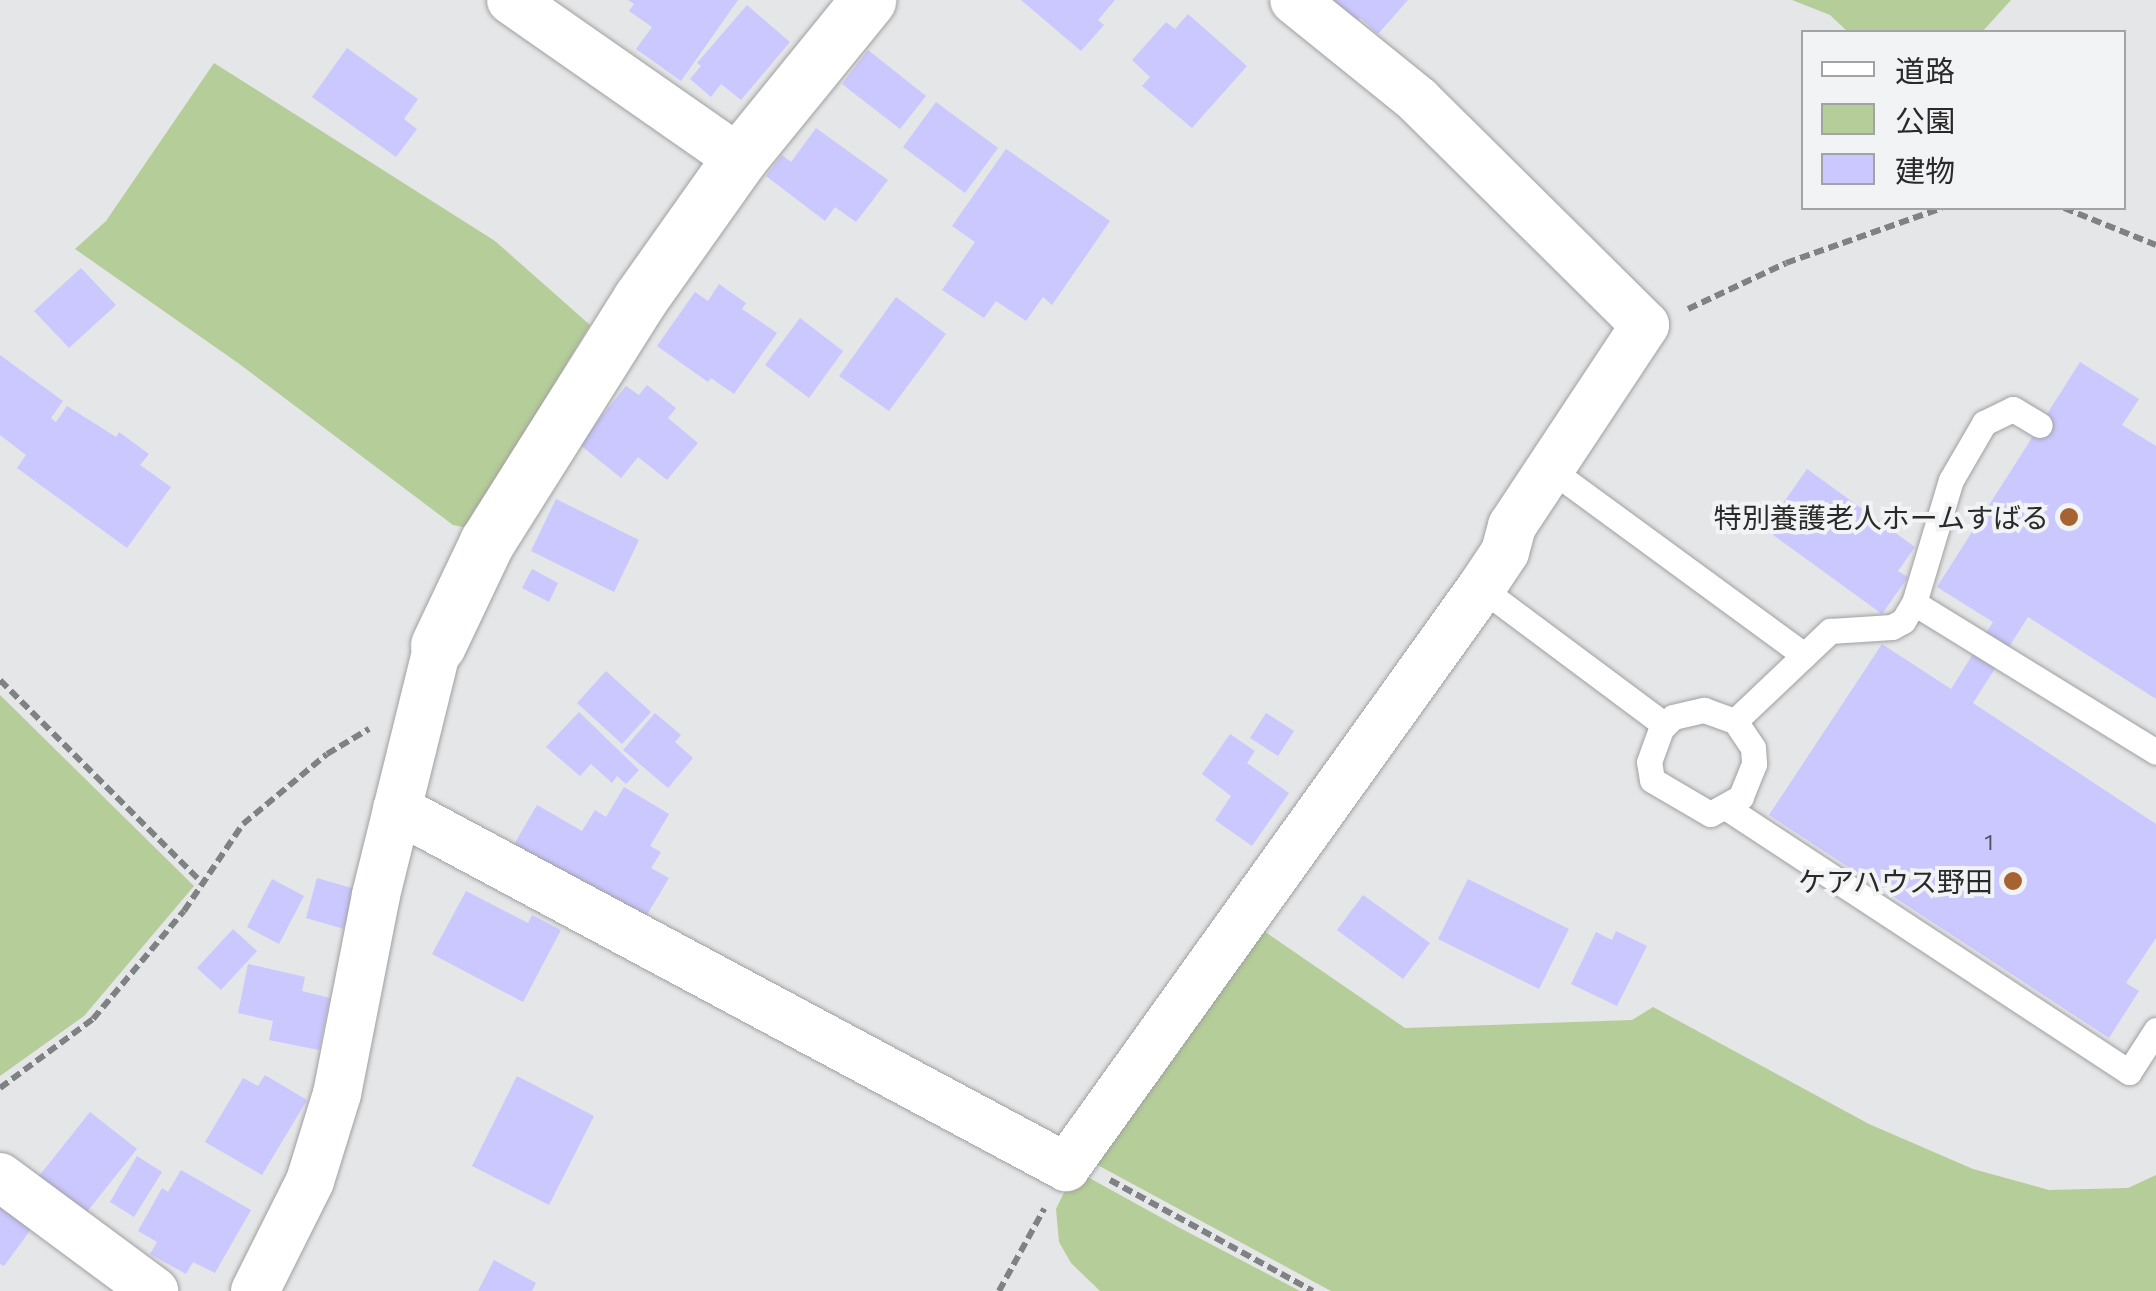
<!DOCTYPE html>
<html>
<head>
<meta charset="utf-8">
<style>
	body { margin:0 }
	#map { position:relative; width:2156px; height:1291px; overflow:hidden; background:#e5e6e7; font-family:Commissioner,"Noto Sans JP",sans-serif }
	div>[style] { position:absolute }
	.green>* { inset:0; background:#b5cd98 }
	.building>* { inset:0; background:#cbc7ff }
	.path>* { height:6px; margin-top:-3px; transform-origin:0; background:repeating-linear-gradient(90deg,#808182 0 10px,transparent 0 15px) }
	.roads { filter:drop-shadow(0 0 2px #a0a0a2) drop-shadow(0 0 2px #a0a0a2) }
	.service>* { height:25px; margin:-12.5px; padding:0 12.5px; transform-origin:12.5px; border-radius:12.5px; background:#fff }
	.minor>* { height:48px; margin:-24px; padding:0 24px; transform-origin:24px; border-radius:24px; background:#fff }
	.tertiary>* { height:55px; margin:-27.5px; padding:0 27.5px; transform-origin:27.5px; border-radius:27.5px; background:#fff }
	.dots>* { width:28px; height:28px; translate:-50% -50%; box-sizing:border-box; border:5px solid #f2f3f5; border-radius:50% }
	span { translate:-50% -50%; white-space:nowrap; text-align:center; line-height:1.15; -webkit-text-stroke:8px #f2f3f5; paint-order:stroke }
	.number-label { font-size:22px; color:#525160 }
	.number-label span { -webkit-text-stroke-width:0 }
	.poi-label { font-size:28px; color:#2a2a2b }
	.right { translate:-100% -50%; text-align:right }
	.legend { position:absolute; left:1801px; top:30px; width:325px; height:180px; box-sizing:border-box; background:#f2f3f5; border:2px solid #a2a3a4; margin:0; padding:12px 18px; list-style:none; font-size:30px; color:#2a2a2b }
	.legend li { display:flex; align-items:center; gap:20px; height:50px }
	.legend b { width:50px; border:2px solid #a2a3a4 }
</style>
</head>
<body>
<div id="map">
	<div class="green">
		<div style="clip-path:polygon(1792px 0,2011px 0,1982px 32px,1848px 32px,1830px 15px)"></div>
		<div style="clip-path:polygon(214px 63px,495px 241px,590px 325px,468px 528px,453px 525px,238px 363px,75px 249px,106px 221px)"></div>
		<div style="clip-path:polygon(0 695px,194px 886px,84px 1016px,0 1076px)"></div>
		<div style="clip-path:polygon(1261px 929px,1405px 1028px,1632px 1020px,1653px 1007px,1869px 1124px,1973px 1169px,2049px 1190px,2128px 1188px,2156px 1175px,2156px 1291px,1331px 1291px,1092px 1162px)"></div>
		<div style="clip-path:polygon(1075px 1170px,1180px 1228px,1300px 1291px,1100px 1291px,1071px 1263px,1059px 1242px,1056px 1209px)"></div>
	</div>
	<div class="building">
		<div style="clip-path:polygon(628px 0,738px 0,681px 81px,636px 49px,652px 27px,629px 11px,634px 4px)"></div>
		<div style="clip-path:polygon(1021px 0,1115px 0,1098px 20px,1104px 25px,1081px 51px)"></div>
		<div style="clip-path:polygon(1326px 0,1408px 0,1378px 34px,1360px 18px,1354px 25px)"></div>
		<div style="clip-path:polygon(747px 5px,790px 42px,741px 100px,721px 84px,711px 97px,690px 79px,701px 66px,697px 63px)"></div>
		<div style="clip-path:polygon(1188px 14px,1247px 66px,1192px 128px,1142px 86px,1150px 77px,1132px 60px,1166px 22px,1175px 29px)"></div>
		<div style="clip-path:polygon(347px 48px,418px 99px,404px 119px,417px 129px,396px 157px,312px 97px)"></div>
		<div style="clip-path:polygon(868px 50px,926px 96px,900px 129px,842px 84px)"></div>
		<div style="clip-path:polygon(936px 102px,998px 148px,965px 193px,903px 147px)"></div>
		<div style="clip-path:polygon(816px 128px,888px 180px,856px 222px,835px 207px,825px 221px,766px 176px,782px 155px,791px 162px)"></div>
		<div style="clip-path:polygon(1006px 149px,1110px 221px,1052px 305px,1043px 297px,1026px 321px,996px 301px,984px 318px,942px 290px,975px 242px,952px 226px)"></div>
		<div style="clip-path:polygon(81px 268px,116px 305px,69px 348px,34px 311px)"></div>
		<div style="clip-path:polygon(719px 284px,746px 303px,742px 309px,777px 333px,734px 394px,711px 378px,708px 382px,657px 346px,695px 292px,708px 301px)"></div>
		<div style="clip-path:polygon(896px 297px,946px 334px,889px 411px,839px 376px)"></div>
		<div style="clip-path:polygon(800px 318px,843px 351px,809px 398px,765px 365px)"></div>
		<div style="clip-path:polygon(0 355px,63px 401px,51px 418px,56px 422px,67px 406px,116px 437px,119px 432px,149px 454px,140px 465px,171px 487px,127px 548px,17px 468px,26px 455px,0 435px)"></div>
		<div style="clip-path:polygon(2080px 362px,2139px 399px,2122px 425px,2156px 446px,2156px 699px,2028px 617px,1973px 703px,2156px 824px,2156px 938px,2126px 983px,2139px 991px,2109px 1038px,1769px 815px,1882px 644px,1951px 689px,1993px 622px,1937px 587px)"></div>
		<div style="clip-path:polygon(647px 385px,676px 408px,668px 418px,698px 443px,667px 480px,638px 457px,621px 478px,579px 444px,626px 386px,639px 395px)"></div>
		<div style="clip-path:polygon(1807px 469px,1915px 547px,1898px 571px,1908px 577px,1882px 614px,1765px 529px)"></div>
		<div style="clip-path:polygon(556px 499px,639px 540px,614px 592px,531px 551px)"></div>
		<div style="clip-path:polygon(532px 569px,558px 583px,549px 602px,522px 588px)"></div>
		<div style="clip-path:polygon(606px 671px,651px 712px,622px 744px,577px 703px)"></div>
		<div style="clip-path:polygon(579px 712px,639px 770px,626px 784px,617px 776px,612px 783px,591px 764px,580px 776px,546px 747px)"></div>
		<div style="clip-path:polygon(655px 713px,681px 735px,675px 742px,693px 758px,668px 788px,623px 750px)"></div>
		<div style="clip-path:polygon(1266px 713px,1294px 731px,1278px 756px,1250px 738px)"></div>
		<div style="clip-path:polygon(1230px 734px,1255px 751px,1247px 763px,1289px 793px,1252px 846px,1215px 820px,1231px 796px,1202px 774px)"></div>
		<div style="clip-path:polygon(624px 787px,669px 814px,650px 846px,661px 852px,651px 868px,669px 878px,645px 918px,513px 846px,537px 805px,582px 831px,595px 810px,606px 817px)"></div>
		<div style="clip-path:polygon(317px 878px,355px 889px,344px 929px,306px 918px)"></div>
		<div style="clip-path:polygon(272px 879px,304px 896px,279px 944px,247px 927px)"></div>
		<div style="clip-path:polygon(1468px 879px,1569px 929px,1539px 989px,1438px 939px)"></div>
		<div style="clip-path:polygon(466px 891px,528px 923px,532px 915px,561px 930px,523px 1002px,432px 954px)"></div>
		<div style="clip-path:polygon(1363px 895px,1430px 943px,1403px 979px,1337px 930px)"></div>
		<div style="clip-path:polygon(233px 929px,257px 951px,221px 990px,197px 968px)"></div>
		<div style="clip-path:polygon(1616px 931px,1647px 946px,1617px 1006px,1571px 984px,1596px 932px,1612px 940px)"></div>
		<div style="clip-path:polygon(248px 964px,305px 977px,302px 991px,330px 998px,319px 1050px,269px 1040px,273px 1021px,238px 1013px)"></div>
		<div style="clip-path:polygon(265px 1075px,307px 1100px,262px 1175px,205px 1142px,243px 1078px,258px 1086px)"></div>
		<div style="clip-path:polygon(517px 1076px,594px 1116px,549px 1205px,472px 1166px)"></div>
		<div style="clip-path:polygon(90px 1112px,137px 1149px,86px 1213px,39px 1176px)"></div>
		<div style="clip-path:polygon(137px 1156px,162px 1172px,134px 1217px,110px 1202px)"></div>
		<div style="clip-path:polygon(181px 1170px,251px 1210px,215px 1273px,193px 1262px,186px 1274px,150px 1254px,157px 1242px,138px 1231px,162px 1188px,168px 1192px)"></div>
		<div style="clip-path:polygon(0 1205px,32px 1228px,4px 1266px,0 1264px)"></div>
		<div style="clip-path:polygon(494px 1260px,536px 1283px,532px 1291px,478px 1291px)"></div>
	</div>
	<div class="path">
		<div style="left:2064px;top:208px;width:99px;rotate:21.9deg"></div>
		<div style="left:1688px;top:309px;width:108px;rotate:-25.1deg"></div>
		<div style="left:1786px;top:263px;width:165px;rotate:-19.4deg"></div>
		<div style="left:0;top:680px;width:288px;rotate:45.1deg"></div>
		<div style="left:0;top:1088px;width:116px;rotate:-36.6deg"></div>
		<div style="left:93px;top:1019px;width:141px;rotate:-49.9deg"></div>
		<div style="left:184px;top:911px;width:105px;rotate:-55.9deg"></div>
		<div style="left:243px;top:824px;width:109px;rotate:-39.8deg"></div>
		<div style="left:327px;top:754px;width:49px;rotate:-30.8deg"></div>
		<div style="left:1110px;top:1180px;width:231px;rotate:28.7deg"></div>
		<div style="left:999px;top:1291px;width:94px;rotate:-61.2deg"></div>
	</div>
	<div class="roads">
		<div class="service">
			<div style="left:1550px;top:469px;width:315px;rotate:36.2deg"></div>
			<div style="left:1481px;top:588px;width:229px;rotate:36.7deg"></div>
			<div style="left:1914px;top:603px;width:284px;rotate:31.6deg"></div>
			<div style="left:1704px;top:710px;width:33px;rotate:20deg"></div>
			<div style="left:1735px;top:721px;width:32px;rotate:56deg"></div>
			<div style="left:1753px;top:748px;width:16px;rotate:86deg"></div>
			<div style="left:1754px;top:764px;width:35px;rotate:112deg"></div>
			<div style="left:1741px;top:797px;width:35px;rotate:151deg"></div>
			<div style="left:1710px;top:814px;width:67px;rotate:-149.6deg"></div>
			<div style="left:1652px;top:780px;width:18px;rotate:-99deg"></div>
			<div style="left:1649px;top:762px;width:35px;rotate:-70deg"></div>
			<div style="left:1661px;top:729px;width:17px;rotate:-45deg"></div>
			<div style="left:1673px;top:717px;width:32px;rotate:-13deg"></div>
			<div style="left:1735px;top:721px;width:131px;rotate:-43.5deg"></div>
			<div style="left:1830px;top:631px;width:62px;rotate:-3.7deg"></div>
			<div style="left:1892px;top:627px;width:13px;rotate:-29deg"></div>
			<div style="left:1903px;top:621px;width:21px;rotate:-59deg"></div>
			<div style="left:1914px;top:603px;width:128px;rotate:-73.3deg"></div>
			<div style="left:1951px;top:480px;width:66px;rotate:-59.9deg"></div>
			<div style="left:1984px;top:423px;width:32px;rotate:-26deg"></div>
			<div style="left:2013px;top:409px;width:31px;rotate:31deg"></div>
			<div style="left:1727px;top:808px;width:481px;rotate:33.3deg"></div>
			<div style="left:2129px;top:1072px;width:50px;rotate:-57.3deg"></div>
		</div>
		<div class="minor">
			<div style="left:511px;top:0;width:278px;rotate:34.9deg"></div>
			<div style="left:397px;top:809px;width:759px;rotate:28.15deg"></div>
			<div style="left:1066px;top:1167px;width:712px;rotate:-54.37deg"></div>
			<div style="left:1481px;top:588px;width:43px;rotate:-56.3deg"></div>
			<div style="left:1505px;top:552px;width:27px;rotate:-75deg"></div>
			<div style="left:1512px;top:526px;width:241px;rotate:-56.5deg"></div>
			<div style="left:1645px;top:325px;width:320px;rotate:-135.3deg"></div>
			<div style="left:1418px;top:100px;width:159px;rotate:-141.1deg"></div>
			<div style="left:0;top:1177px;width:192px;rotate:36.5deg"></div>
			<div style="left:255px;top:1291px;width:123px;rotate:-63.4deg"></div>
			<div style="left:310px;top:1181px;width:91px;rotate:-72.8deg"></div>
			<div style="left:337px;top:1094px;width:203px;rotate:-78.9deg"></div>
			<div style="left:376px;top:895px;width:258px;rotate:-76.1deg"></div>
		</div>
		<div class="tertiary">
			<div style="left:438px;top:645px;width:114px;rotate:-64.6deg"></div>
			<div style="left:487px;top:542px;width:287px;rotate:-57.8deg"></div>
			<div style="left:640px;top:299px;width:171px;rotate:-54.7deg"></div>
			<div style="left:739px;top:159px;width:205px;rotate:-50.9deg"></div>
		</div>
	</div>
	<div class="dots">
		<div style="left:2069px;top:517px;background:#a66331"></div>
		<div style="left:2013px;top:881px;background:#a66331"></div>
	</div>
	<div class="number-label">
		<span style="left:1989px;top:842px">1</span>
	</div>
	<div class="poi-label">
		<span class="right" style="left:2049px;top:517px">特別養護老人ホームすばる</span>
		<span class="right" style="left:1993px;top:881px">ケアハウス野田</span>
	</div>
	<ul class="legend">
	<li><b style="height:12px;background:#fff"></b>道路</li>
	<li><b style="height:28px;background:#b5cd98"></b>公園</li>
	<li><b style="height:28px;background:#cbc7ff"></b>建物</li>
	</ul>
</div>
</body>
</html>
